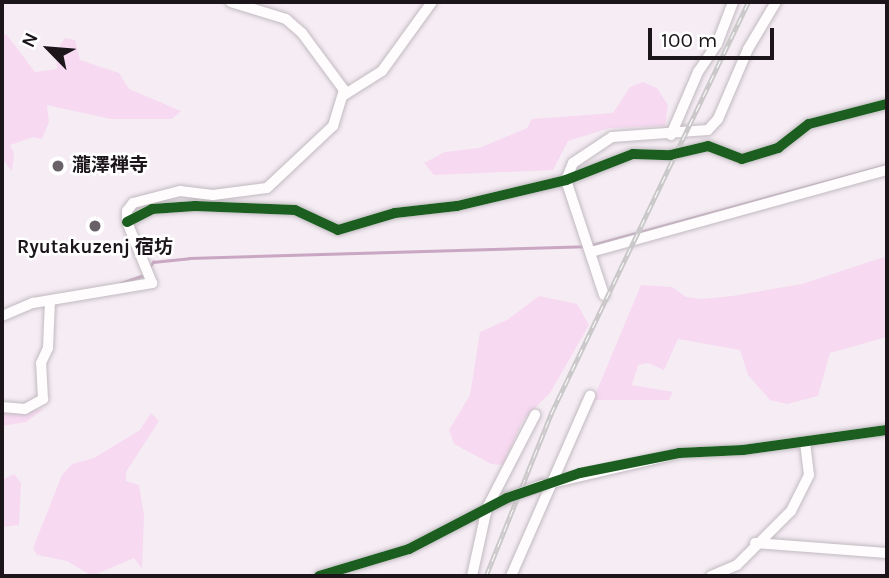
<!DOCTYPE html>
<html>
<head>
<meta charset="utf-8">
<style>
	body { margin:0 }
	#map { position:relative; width:889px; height:578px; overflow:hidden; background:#f6edf4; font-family:Karla,"Noto Sans JP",sans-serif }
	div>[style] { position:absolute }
	.green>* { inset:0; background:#f7d9f1 }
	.stream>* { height:2.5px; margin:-1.25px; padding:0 1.25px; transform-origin:1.25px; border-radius:1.25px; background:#c9a6c2 }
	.roads { filter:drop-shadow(0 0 2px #c1bac0) drop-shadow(0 0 2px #c1bac0) }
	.minor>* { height:10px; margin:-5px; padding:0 5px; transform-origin:5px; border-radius:5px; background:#fefcfd }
	.rail>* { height:5px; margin-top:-2.5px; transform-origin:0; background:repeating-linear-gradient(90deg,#fff 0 8px,#cbc8ca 0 16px); box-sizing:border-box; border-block:2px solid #cbc8ca }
	.bridges { filter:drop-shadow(0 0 2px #c1bac0) drop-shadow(0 0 2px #c1bac0) }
	.minor-bridge>* { height:10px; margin:-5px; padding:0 5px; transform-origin:5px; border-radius:5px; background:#fefcfd }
	.cycleway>* { height:10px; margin:-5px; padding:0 5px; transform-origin:5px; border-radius:5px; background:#1b5e20 }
	.dots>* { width:19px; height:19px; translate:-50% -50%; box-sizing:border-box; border:4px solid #fff; border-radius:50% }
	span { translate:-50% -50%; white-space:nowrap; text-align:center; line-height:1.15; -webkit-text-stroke:5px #fff; paint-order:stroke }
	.poi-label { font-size:19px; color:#1c161b; font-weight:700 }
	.left { translate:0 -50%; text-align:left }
	.frame { position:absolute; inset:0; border:4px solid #1c161b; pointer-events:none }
	.north { position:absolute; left:14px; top:14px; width:70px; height:70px; -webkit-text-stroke:5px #fff; paint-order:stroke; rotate:295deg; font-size:19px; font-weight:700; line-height:28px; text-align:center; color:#1c161b }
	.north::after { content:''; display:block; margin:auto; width:24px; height:32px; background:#1c161b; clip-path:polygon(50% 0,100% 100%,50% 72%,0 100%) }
	.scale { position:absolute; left:648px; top:28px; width:126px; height:32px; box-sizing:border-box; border:4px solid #1c161b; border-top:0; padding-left:9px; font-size:21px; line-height:24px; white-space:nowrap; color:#1c161b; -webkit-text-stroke:5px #fff; paint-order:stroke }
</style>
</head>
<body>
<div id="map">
	<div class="green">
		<div style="clip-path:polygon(6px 34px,35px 72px,57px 69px,56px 51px,65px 38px,75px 40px,80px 60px,119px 73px,129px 89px,181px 111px,172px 119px,111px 119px,47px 105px,49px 122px,42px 139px,33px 137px,10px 145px,14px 154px,12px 171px,2px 159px,2px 36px)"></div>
		<div style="clip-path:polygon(643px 82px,657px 88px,668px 105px,665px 126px,610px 128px,568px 141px,553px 170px,434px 175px,424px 163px,445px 152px,479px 148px,527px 128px,532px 119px,613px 113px,630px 87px)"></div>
		<div style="clip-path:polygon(887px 256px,887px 337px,830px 353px,818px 396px,787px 404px,770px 400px,748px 375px,740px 350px,678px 339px,664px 370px,648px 363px,638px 365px,632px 385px,673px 392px,669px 400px,593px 400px,641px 285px,672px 287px,686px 297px,701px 299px,732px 296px,802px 284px)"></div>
		<div style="clip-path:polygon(539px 296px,577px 304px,589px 325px,550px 393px,523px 420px,503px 465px,491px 464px,454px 444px,449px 430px,470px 395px,480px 332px,507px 320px)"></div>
		<div style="clip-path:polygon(44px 409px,26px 422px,2px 426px,2px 412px)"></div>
		<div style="clip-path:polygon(151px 413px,159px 421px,126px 472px,126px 481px,139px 485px,144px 515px,142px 569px,134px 558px,92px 576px,67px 561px,37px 555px,33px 548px,62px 475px,72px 464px,94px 458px,140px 430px)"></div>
		<div style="clip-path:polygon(14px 474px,21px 483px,19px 525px,2px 527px,2px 480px)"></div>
	</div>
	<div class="stream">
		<div style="left:592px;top:245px;width:306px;rotate:-15.2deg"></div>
		<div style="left:148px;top:269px;width:9px;rotate:-54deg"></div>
		<div style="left:153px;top:262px;width:36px;rotate:-6deg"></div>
		<div style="left:189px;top:258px;width:396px;rotate:-1.7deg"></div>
		<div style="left:121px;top:283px;width:24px;rotate:-19deg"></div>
	</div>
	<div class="roads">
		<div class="minor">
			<div style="left:344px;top:95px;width:45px;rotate:-32.3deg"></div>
			<div style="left:382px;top:71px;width:85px;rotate:-54.1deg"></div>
			<div style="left:671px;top:135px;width:69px;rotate:-66.8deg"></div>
			<div style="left:698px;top:72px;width:34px;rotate:-56deg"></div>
			<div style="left:717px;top:44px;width:45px;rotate:-69.1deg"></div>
			<div style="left:127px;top:222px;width:28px;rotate:-27deg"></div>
			<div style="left:152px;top:209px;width:43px;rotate:-4deg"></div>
			<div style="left:195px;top:206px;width:100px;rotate:2.3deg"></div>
			<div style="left:295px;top:210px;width:47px;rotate:24.9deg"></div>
			<div style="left:338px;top:230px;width:59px;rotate:-16.6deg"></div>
			<div style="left:395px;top:213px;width:62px;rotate:-6.4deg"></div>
			<div style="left:457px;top:206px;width:112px;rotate:-13.4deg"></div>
			<div style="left:566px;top:180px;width:72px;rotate:-21.2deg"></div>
			<div style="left:633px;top:154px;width:37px;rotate:2deg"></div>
			<div style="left:670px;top:155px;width:39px;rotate:-13deg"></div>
			<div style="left:708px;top:146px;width:36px;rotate:21deg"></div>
			<div style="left:742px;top:159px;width:38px;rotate:-17deg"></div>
			<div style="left:778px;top:148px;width:39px;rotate:-38deg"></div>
			<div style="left:809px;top:124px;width:81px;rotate:-14.4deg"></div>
			<div style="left:591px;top:252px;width:307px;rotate:-15.5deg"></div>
			<div style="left:604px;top:295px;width:121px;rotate:-108.3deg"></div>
			<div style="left:566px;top:180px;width:18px;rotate:-68deg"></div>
			<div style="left:573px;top:163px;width:47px;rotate:-33.7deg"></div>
			<div style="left:612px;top:137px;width:96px;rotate:-4.2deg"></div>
			<div style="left:708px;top:130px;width:15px;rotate:-48deg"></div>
			<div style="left:718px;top:119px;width:76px;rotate:-66.8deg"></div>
			<div style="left:748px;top:49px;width:55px;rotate:-59.2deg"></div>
			<div style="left:2px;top:316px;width:34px;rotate:-23deg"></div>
			<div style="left:33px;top:303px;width:121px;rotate:-9.5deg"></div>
			<div style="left:152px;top:283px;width:66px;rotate:-112.3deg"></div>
			<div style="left:127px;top:222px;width:11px;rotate:-90deg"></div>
			<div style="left:127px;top:211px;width:10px;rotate:-53deg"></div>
			<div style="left:133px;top:203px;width:49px;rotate:-14.3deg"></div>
			<div style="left:180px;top:191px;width:33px;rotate:7deg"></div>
			<div style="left:213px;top:195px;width:54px;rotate:-7.4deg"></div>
			<div style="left:267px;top:188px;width:91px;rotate:-43.2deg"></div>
			<div style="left:333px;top:126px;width:38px;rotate:-73deg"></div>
			<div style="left:344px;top:90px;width:71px;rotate:-126.4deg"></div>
			<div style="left:302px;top:33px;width:21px;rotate:-139deg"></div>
			<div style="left:286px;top:19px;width:58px;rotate:-162.8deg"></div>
			<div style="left:2px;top:407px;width:23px;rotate:5deg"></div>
			<div style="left:25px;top:409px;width:21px;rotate:-29deg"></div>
			<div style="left:43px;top:399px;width:36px;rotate:-93deg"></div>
			<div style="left:41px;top:363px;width:17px;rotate:-65deg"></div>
			<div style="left:48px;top:348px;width:47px;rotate:-87.6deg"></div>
			<div style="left:543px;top:485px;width:140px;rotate:-13.2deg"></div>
			<div style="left:679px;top:453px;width:64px;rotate:-2.7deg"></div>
			<div style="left:743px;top:450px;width:145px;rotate:-7.9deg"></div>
			<div style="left:755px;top:543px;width:132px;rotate:4.3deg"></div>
			<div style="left:319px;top:576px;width:94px;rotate:-16.7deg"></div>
			<div style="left:409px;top:549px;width:110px;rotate:-27.5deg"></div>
			<div style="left:472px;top:576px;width:70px;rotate:-77.6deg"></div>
			<div style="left:487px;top:508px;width:105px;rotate:-62.7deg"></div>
			<div style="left:511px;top:576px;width:197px;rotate:-66.3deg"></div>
			<div style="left:711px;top:576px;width:28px;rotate:-23deg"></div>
			<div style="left:737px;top:565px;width:76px;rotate:-45deg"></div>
			<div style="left:791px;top:511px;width:40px;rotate:-63.4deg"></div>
			<div style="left:809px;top:475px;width:33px;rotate:-97deg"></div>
		</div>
	</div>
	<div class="rail">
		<div style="left:486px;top:576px;width:175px;rotate:-68.1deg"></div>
		<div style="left:551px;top:414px;width:457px;rotate:-64.4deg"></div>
	</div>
	<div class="bridges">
		<div class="minor-bridge">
			<div style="left:507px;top:498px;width:38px;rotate:-20deg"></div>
		</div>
	</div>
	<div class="cycleway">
		<div style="left:127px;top:222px;width:28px;rotate:-27deg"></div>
		<div style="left:152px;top:209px;width:43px;rotate:-4deg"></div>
		<div style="left:195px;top:206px;width:100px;rotate:2.3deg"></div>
		<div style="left:295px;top:210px;width:47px;rotate:24.9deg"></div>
		<div style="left:338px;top:230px;width:59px;rotate:-16.6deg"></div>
		<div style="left:395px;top:213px;width:62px;rotate:-6.4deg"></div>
		<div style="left:457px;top:206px;width:112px;rotate:-13.4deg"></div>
		<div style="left:566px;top:180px;width:72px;rotate:-21.2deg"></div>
		<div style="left:633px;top:154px;width:37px;rotate:2deg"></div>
		<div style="left:670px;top:155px;width:39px;rotate:-13deg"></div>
		<div style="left:708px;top:146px;width:36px;rotate:21deg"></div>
		<div style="left:742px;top:159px;width:38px;rotate:-17deg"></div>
		<div style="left:778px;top:148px;width:39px;rotate:-38deg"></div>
		<div style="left:809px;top:124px;width:81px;rotate:-14.4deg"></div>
		<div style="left:319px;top:576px;width:94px;rotate:-16.7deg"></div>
		<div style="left:409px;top:549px;width:110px;rotate:-27.5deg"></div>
		<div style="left:507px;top:498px;width:77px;rotate:-18.9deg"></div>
		<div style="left:580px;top:473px;width:101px;rotate:-11.4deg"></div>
		<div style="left:679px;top:453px;width:64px;rotate:-2.7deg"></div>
		<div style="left:743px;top:450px;width:145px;rotate:-7.9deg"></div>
	</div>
	<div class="dots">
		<div style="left:58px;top:166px;background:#686167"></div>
		<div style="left:95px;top:226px;background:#686167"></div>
	</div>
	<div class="poi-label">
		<span class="left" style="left:72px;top:166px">瀧澤禅寺</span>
		<span style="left:95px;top:248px">Ryutakuzenj 宿坊</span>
	</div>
	<div class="frame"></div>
	<div class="north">N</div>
	<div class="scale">100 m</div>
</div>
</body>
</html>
